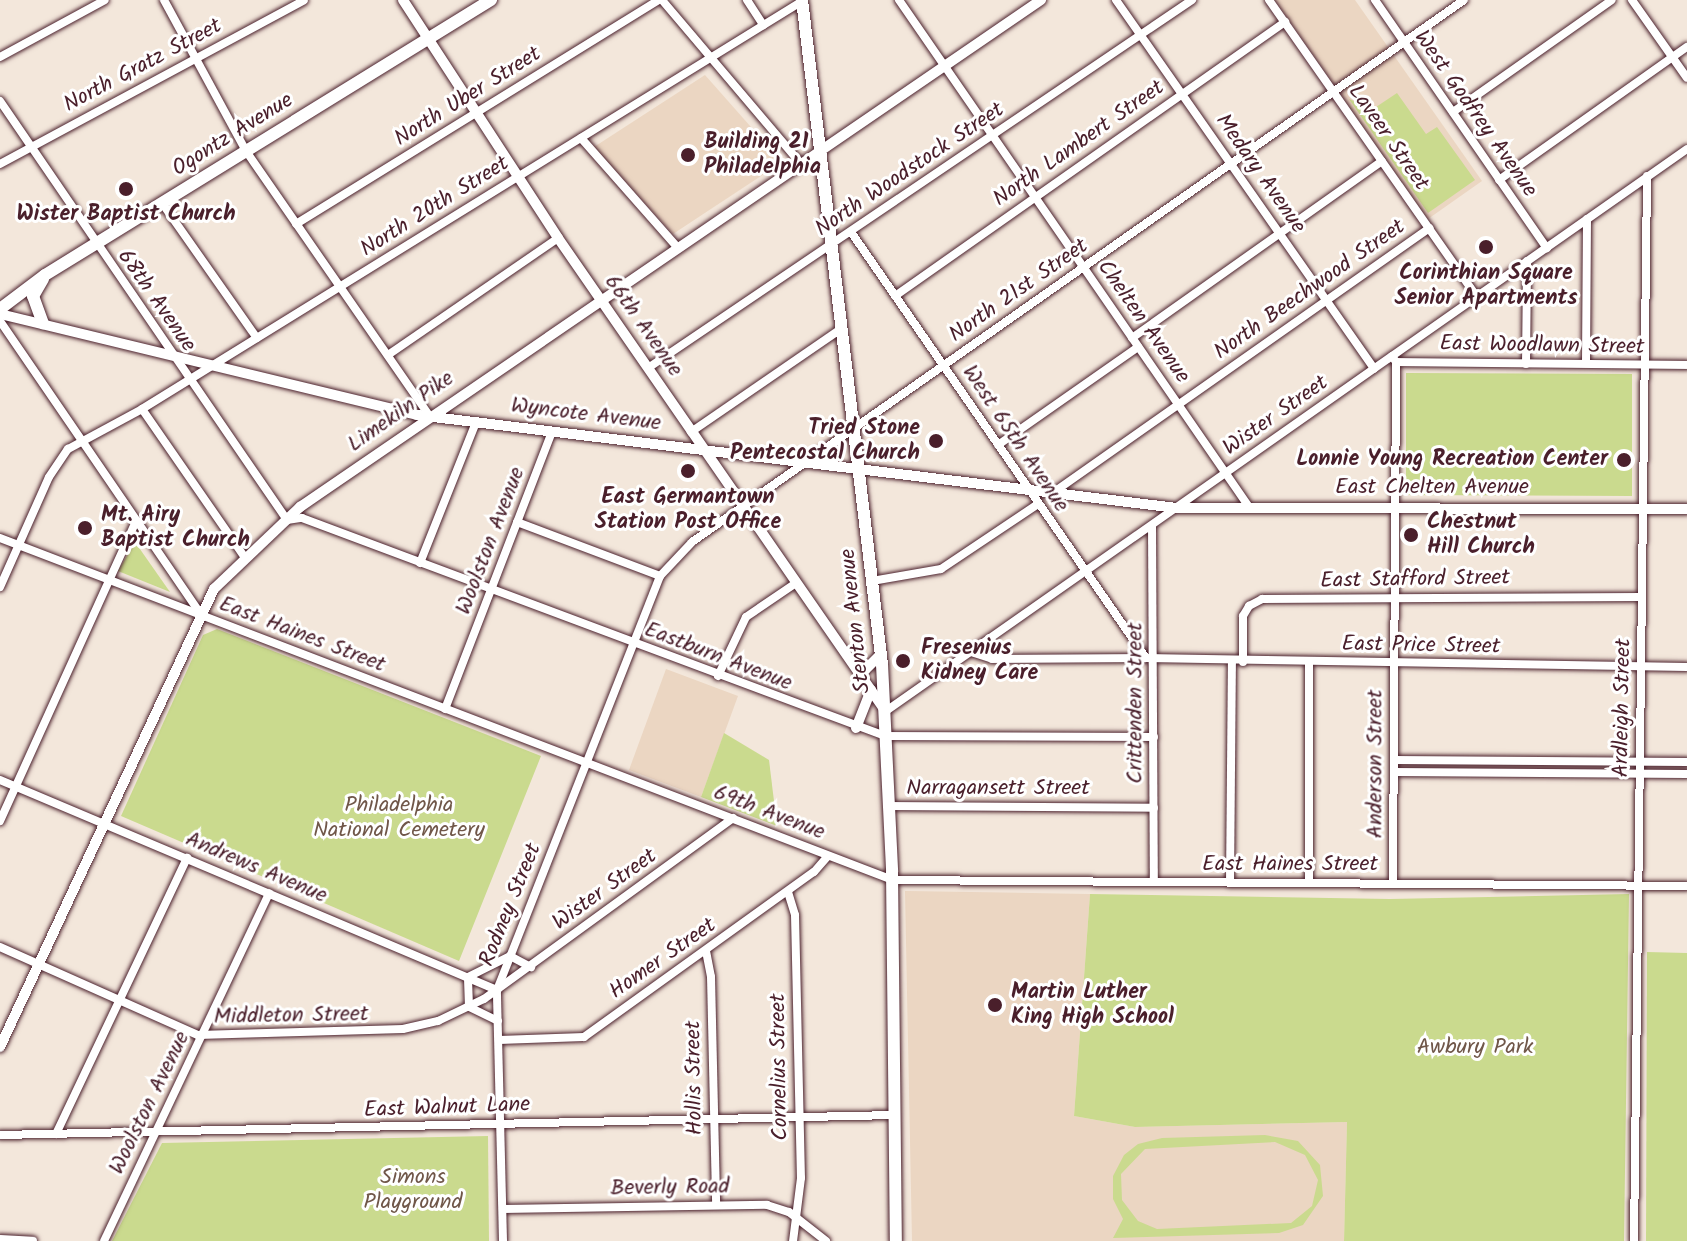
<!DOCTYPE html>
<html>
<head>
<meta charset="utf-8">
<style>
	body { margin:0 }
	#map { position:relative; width:1687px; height:1241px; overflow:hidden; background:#f3e7db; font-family:Kalam,sans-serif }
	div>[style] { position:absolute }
	.built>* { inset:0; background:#ebd6c2 }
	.green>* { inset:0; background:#cada8e }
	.roads { filter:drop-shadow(0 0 2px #4a1f2b) drop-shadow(0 0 2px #4a1f2b) }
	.minor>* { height:8px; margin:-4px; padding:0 4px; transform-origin:4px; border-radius:4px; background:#fff }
	.tertiary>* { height:10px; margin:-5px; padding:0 5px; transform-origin:5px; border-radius:5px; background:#fff }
	.primary>* { height:12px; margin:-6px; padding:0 6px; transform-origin:6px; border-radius:6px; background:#fff }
	.dots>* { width:22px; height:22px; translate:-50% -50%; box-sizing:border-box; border:4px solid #fff; border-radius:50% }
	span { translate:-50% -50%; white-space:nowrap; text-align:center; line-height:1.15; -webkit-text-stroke:6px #fff; paint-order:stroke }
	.street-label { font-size:22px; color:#4a1f2b }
	.poi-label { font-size:22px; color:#4a1f2b; font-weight:700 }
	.left { translate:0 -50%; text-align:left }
	.right { translate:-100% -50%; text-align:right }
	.park-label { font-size:22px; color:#705749 }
</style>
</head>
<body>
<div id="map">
	<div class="built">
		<div style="clip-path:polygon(1275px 0,1355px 0,1482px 181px,1428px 219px)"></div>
		<div style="clip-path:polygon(705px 75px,782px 162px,673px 234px,594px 147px)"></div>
		<div style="clip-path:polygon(666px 669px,738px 696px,701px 797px,629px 770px)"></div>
		<div style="clip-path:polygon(905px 891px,1090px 894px,1074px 1116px,1135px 1127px,1347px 1122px,1344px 1241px,912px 1241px)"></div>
	</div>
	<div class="green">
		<div style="clip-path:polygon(1397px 93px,1426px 134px,1437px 127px,1475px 180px,1428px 213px,1349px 99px,1373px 109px)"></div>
		<div style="clip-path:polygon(1406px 373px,1632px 374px,1632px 496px,1406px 495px)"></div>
		<div style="clip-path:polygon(135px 542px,170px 592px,118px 571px)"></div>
		<div style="clip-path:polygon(217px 629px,541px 756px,459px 961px,121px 816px,203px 635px)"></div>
		<div style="clip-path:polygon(724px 733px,769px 760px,777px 826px,701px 797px)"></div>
		<div style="clip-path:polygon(1090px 894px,1390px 899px,1629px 894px,1624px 1241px,1344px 1241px,1347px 1122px,1135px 1127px,1074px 1116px)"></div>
		<div style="clip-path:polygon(1647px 952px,1687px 953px,1687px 1241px,1646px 1241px)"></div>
		<div style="clip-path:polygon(evenodd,1265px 1135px,1298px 1141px,1320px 1165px,1323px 1196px,1303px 1225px,1279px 1233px,1113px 1238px,1123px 1219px,1113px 1199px,1113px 1176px,1124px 1155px,1138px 1144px,1162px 1138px,1265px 1135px,1275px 1142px,1305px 1155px,1318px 1180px,1312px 1206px,1291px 1223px,1157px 1229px,1138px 1221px,1122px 1200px,1121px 1174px,1145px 1149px,1275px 1142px)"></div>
		<div style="clip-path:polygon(488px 1136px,489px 1241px,112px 1241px,162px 1143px)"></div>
	</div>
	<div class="roads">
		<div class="minor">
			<div style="left:164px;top:0;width:172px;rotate:61.5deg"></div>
			<div style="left:246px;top:151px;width:323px;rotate:55.3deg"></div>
			<div style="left:662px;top:0;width:214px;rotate:49.7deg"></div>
			<div style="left:747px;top:0;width:30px;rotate:57deg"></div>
			<div style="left:899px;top:0;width:616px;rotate:55.38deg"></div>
			<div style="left:1116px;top:0;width:450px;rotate:55deg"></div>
			<div style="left:1269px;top:0;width:363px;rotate:55deg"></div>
			<div style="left:1375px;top:0;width:302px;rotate:55.3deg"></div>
			<div style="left:1632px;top:0;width:95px;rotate:54.8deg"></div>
			<div style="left:0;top:57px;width:119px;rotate:-28.5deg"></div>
			<div style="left:0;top:101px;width:508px;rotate:55.59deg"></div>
			<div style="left:287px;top:520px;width:15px;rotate:-8deg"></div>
			<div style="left:302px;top:518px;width:622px;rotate:20.5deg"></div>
			<div style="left:885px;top:736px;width:269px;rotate:0.2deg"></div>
			<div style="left:1453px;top:112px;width:194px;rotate:-35.2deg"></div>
			<div style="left:581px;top:138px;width:145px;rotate:48.6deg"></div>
			<div style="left:0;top:164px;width:345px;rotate:-28.3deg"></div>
			<div style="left:1499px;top:180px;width:230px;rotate:-35.3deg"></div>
			<div style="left:162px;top:203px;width:165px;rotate:54.9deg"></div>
			<div style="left:296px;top:224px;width:427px;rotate:-31.7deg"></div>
			<div style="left:851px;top:232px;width:518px;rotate:55.3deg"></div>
			<div style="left:1146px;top:658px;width:541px;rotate:0.95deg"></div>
			<div style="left:895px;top:296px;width:477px;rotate:-35.1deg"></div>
			<div style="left:0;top:321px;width:353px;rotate:55.6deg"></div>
			<div style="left:1132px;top:338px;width:306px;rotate:-35.3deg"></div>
			<div style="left:388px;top:355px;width:206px;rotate:-34.5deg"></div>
			<div style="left:1392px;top:356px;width:7px;rotate:56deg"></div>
			<div style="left:1396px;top:362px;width:522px;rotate:90.33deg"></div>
			<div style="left:1396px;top:362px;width:291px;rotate:0.6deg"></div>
			<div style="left:1586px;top:363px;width:144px;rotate:-89.6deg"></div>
			<div style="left:1526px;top:364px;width:103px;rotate:-89.4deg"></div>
			<div style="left:648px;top:368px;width:657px;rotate:-34.08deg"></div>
			<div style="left:142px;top:409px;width:181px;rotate:55.3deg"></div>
			<div style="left:691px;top:432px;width:182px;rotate:-34.5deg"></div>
			<div style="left:998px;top:445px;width:171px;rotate:-35deg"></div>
			<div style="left:1054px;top:492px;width:459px;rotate:-35.1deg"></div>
			<div style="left:517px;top:522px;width:153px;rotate:20.7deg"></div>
			<div style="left:1152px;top:526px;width:355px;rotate:89.7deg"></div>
			<div style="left:0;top:538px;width:956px;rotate:20.96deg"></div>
			<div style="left:893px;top:880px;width:794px;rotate:0.43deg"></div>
			<div style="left:420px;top:563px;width:152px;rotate:-68.3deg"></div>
			<div style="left:872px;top:581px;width:70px;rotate:-9.9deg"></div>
			<div style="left:941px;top:569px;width:117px;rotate:-33.8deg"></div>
			<div style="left:0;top:587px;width:120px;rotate:-66deg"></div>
			<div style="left:49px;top:477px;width:34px;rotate:-56deg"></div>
			<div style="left:68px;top:449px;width:84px;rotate:-28.4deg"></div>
			<div style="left:142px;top:409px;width:778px;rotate:-31.71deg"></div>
			<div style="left:971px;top:652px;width:22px;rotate:18deg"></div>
			<div style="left:992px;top:659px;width:154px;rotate:-0.4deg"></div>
			<div style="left:1243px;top:662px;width:46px;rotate:-90deg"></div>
			<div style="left:1243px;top:616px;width:12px;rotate:-59deg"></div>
			<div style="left:1249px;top:606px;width:15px;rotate:-28deg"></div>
			<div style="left:1262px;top:599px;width:380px;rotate:-0.3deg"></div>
			<div style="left:718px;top:676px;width:65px;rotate:-64.6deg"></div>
			<div style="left:746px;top:617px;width:60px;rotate:-34.2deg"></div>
			<div style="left:445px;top:709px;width:298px;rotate:-68.9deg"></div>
			<div style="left:886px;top:711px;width:978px;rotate:-35.05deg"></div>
			<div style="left:1394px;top:760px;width:293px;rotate:0.4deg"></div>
			<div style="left:1394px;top:772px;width:293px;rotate:0.4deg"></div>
			<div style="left:0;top:780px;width:540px;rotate:22.91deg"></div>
			<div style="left:890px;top:806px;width:264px;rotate:0.4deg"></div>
			<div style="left:0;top:821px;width:329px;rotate:-65.6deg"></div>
			<div style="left:1230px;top:883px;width:221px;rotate:-89.5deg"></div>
			<div style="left:1309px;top:883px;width:220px;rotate:-90deg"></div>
			<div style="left:788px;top:892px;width:24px;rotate:73deg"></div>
			<div style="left:795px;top:915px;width:263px;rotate:88.7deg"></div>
			<div style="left:801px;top:1178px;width:64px;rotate:97.2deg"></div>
			<div style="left:0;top:947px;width:217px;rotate:24deg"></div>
			<div style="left:198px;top:1035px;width:205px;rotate:-1.7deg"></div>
			<div style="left:403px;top:1029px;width:36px;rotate:-13deg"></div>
			<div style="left:438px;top:1021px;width:51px;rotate:-25.6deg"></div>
			<div style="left:484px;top:999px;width:308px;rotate:-36deg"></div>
			<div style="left:706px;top:951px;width:26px;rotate:79deg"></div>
			<div style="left:711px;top:977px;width:228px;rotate:88.7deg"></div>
			<div style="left:498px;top:1021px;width:32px;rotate:-154deg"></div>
			<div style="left:469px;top:1007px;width:30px;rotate:-92deg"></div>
			<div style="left:468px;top:977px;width:47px;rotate:-26.6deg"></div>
			<div style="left:510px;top:956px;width:24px;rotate:28deg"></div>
			<div style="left:499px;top:1040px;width:85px;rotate:-2deg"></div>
			<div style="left:584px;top:1037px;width:283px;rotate:-35.7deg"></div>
			<div style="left:814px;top:872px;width:21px;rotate:-49deg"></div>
			<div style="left:56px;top:1134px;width:306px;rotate:-64.6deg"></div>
			<div style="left:0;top:1135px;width:895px;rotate:-1.28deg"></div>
			<div style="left:503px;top:1209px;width:264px;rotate:-0.9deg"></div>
			<div style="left:767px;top:1205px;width:23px;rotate:18deg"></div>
			<div style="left:789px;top:1212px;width:47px;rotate:38.1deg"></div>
			<div style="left:0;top:1239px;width:33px;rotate:3deg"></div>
			<div style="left:104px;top:1241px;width:385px;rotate:-64.6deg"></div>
			<div style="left:503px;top:1241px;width:251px;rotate:-91.4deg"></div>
			<div style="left:497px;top:990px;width:445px;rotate:-68.5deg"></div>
			<div style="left:660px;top:576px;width:47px;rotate:-46.7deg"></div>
			<div style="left:692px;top:542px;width:943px;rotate:-35.07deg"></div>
			<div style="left:1634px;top:1241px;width:1065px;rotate:-89.3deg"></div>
		</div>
		<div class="tertiary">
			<div style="left:403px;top:0;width:284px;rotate:56.9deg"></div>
			<div style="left:558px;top:238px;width:573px;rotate:55.31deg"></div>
			<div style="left:0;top:314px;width:429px;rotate:13.6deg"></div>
			<div style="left:417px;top:415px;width:766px;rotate:6.98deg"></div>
			<div style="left:1177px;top:508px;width:510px;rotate:0.11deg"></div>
			<div style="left:858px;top:670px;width:7px"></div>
			<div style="left:865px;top:670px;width:23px;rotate:-45deg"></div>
			<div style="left:856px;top:728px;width:41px;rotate:-68.5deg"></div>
			<div style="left:0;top:1047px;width:506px;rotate:-64.96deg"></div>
			<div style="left:214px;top:589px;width:119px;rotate:-43.6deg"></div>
			<div style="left:300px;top:507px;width:898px;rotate:-34.38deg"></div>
		</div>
		<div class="primary">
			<div style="left:802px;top:0;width:669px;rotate:83.13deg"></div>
			<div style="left:882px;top:664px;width:208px;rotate:87.2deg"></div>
			<div style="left:892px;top:872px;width:369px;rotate:89.4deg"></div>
			<div style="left:43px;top:279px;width:20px;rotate:120deg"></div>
			<div style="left:33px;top:296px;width:29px;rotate:70deg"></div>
			<div style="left:0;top:309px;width:56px;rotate:-37.1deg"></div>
			<div style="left:45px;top:275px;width:524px;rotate:-31.66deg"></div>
		</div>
	</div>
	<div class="dots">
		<div style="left:688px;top:155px;background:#4a1f2b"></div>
		<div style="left:126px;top:189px;background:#4a1f2b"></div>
		<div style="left:1486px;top:247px;background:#4a1f2b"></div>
		<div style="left:936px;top:441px;background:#4a1f2b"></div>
		<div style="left:1624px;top:460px;background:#4a1f2b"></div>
		<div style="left:688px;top:471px;background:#4a1f2b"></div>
		<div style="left:85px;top:528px;background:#4a1f2b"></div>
		<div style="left:1411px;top:535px;background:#4a1f2b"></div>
		<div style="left:903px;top:661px;background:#4a1f2b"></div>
		<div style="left:995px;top:1005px;background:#4a1f2b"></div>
	</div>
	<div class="street-label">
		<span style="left:143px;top:66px;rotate:-28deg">North Gratz Street</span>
		<span style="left:468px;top:97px;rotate:-32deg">North Uber Street</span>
		<span style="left:1475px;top:114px;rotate:55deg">West Godfrey Avenue</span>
		<span style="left:233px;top:135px;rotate:-32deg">Ogontz Avenue</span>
		<span style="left:1388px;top:138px;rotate:55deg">Laveer Street</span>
		<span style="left:1079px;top:144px;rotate:-35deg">North Lambert Street</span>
		<span style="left:910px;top:170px;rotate:-34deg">North Woodstock Street</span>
		<span style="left:1260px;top:174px;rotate:55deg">Medary Avenue</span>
		<span style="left:435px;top:207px;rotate:-32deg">North 20th Street</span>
		<span style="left:1310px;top:290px;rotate:-35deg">North Beechwood Street</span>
		<span style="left:1019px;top:291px;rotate:-35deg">North 21st Street</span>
		<span style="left:156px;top:301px;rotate:55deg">68th Avenue</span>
		<span style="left:1143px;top:322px;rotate:55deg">Chelten Avenue</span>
		<span style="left:643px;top:326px;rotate:55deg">66th Avenue</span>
		<span style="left:1542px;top:346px;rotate:1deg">East Woodlawn Street</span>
		<span style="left:401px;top:412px;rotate:-35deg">Limekiln Pike</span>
		<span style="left:586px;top:415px;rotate:7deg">Wyncote Avenue</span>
		<span style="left:1276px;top:416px;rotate:-35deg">Wister Street</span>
		<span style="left:1015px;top:439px;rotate:56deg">West 65th Avenue</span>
		<span style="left:1432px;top:488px">East Chelten Avenue</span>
		<span style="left:491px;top:541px;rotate:-69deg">Woolston Avenue</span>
		<span style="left:1415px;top:580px;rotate:-1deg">East Stafford Street</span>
		<span style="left:856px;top:621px;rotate:-96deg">Stenton Avenue</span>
		<span style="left:302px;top:635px;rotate:21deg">East Haines Street</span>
		<span style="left:1421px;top:646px;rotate:1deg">East Price Street</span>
		<span style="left:718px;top:657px;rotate:21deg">Eastburn Avenue</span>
		<span style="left:1136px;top:703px;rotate:-90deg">Crittenden Street</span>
		<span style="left:1623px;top:708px;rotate:-89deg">Ardleigh Street</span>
		<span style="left:1376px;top:764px;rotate:-90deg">Anderson Street</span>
		<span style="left:998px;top:789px">Narragansett Street</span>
		<span style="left:769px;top:813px;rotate:21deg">69th Avenue</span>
		<span style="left:1290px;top:865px">East Haines Street</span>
		<span style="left:256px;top:868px;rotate:23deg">Andrews Avenue</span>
		<span style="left:605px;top:890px;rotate:-36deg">Wister Street</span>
		<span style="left:511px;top:905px;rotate:-68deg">Rodney Street</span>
		<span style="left:663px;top:959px;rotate:-35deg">Homer Street</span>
		<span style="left:291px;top:1016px;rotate:-1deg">Middleton Street</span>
		<span style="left:780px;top:1067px;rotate:-91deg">Cornelius Street</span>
		<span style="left:695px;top:1078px;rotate:-91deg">Hollis Street</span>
		<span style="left:150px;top:1103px;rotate:-64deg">Woolston Avenue</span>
		<span style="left:447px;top:1108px;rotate:-2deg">East Walnut Lane</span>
		<span style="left:670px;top:1188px;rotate:-1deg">Beverly Road</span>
	</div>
	<div class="poi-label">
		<span class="left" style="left:704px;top:155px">Building 21<br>Philadelphia</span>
		<span style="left:126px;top:215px">Wister Baptist Church</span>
		<span style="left:1486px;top:286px">Corinthian Square<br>Senior Apartments</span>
		<span class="right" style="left:920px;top:441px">Tried Stone<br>Pentecostal Church</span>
		<span class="right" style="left:1608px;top:460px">Lonnie Young Recreation Center</span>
		<span style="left:688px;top:510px">East Germantown<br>Station Post Office</span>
		<span class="left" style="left:101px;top:528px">Mt. Airy<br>Baptist Church</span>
		<span class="left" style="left:1427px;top:535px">Chestnut<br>Hill Church</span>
		<span class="left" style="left:921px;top:661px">Fresenius<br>Kidney Care</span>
		<span class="left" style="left:1011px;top:1005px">Martin Luther<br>King High School</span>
	</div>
	<div class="park-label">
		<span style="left:399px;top:818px">Philadelphia<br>National Cemetery</span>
		<span style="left:1475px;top:1048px">Awbury Park</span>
		<span style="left:413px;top:1190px">Simons<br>Playground</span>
	</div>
</div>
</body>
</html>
